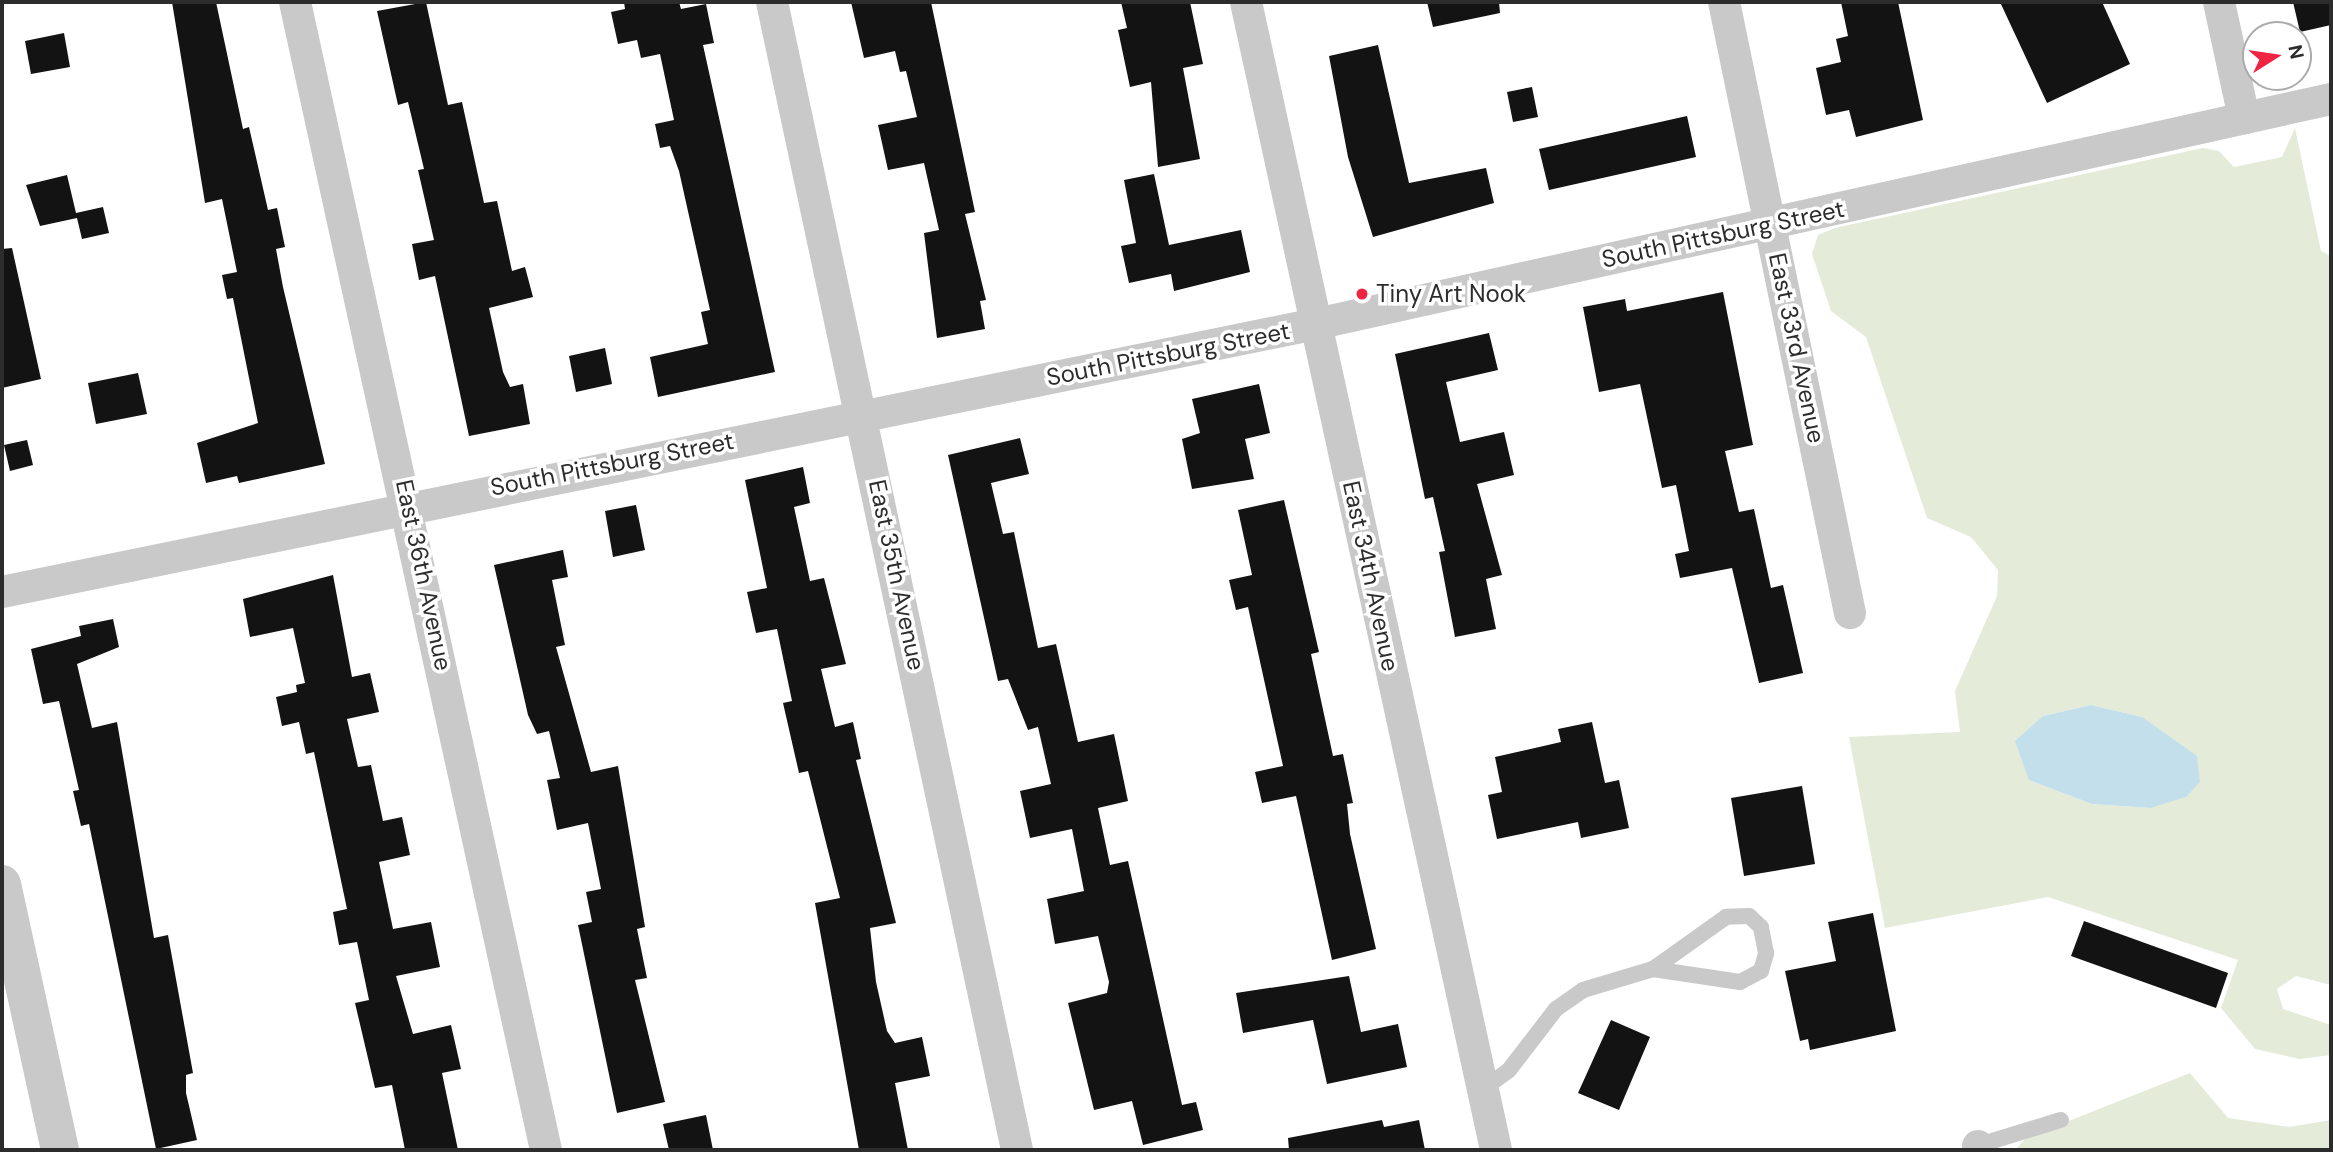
<!DOCTYPE html>
<html>
<head>
<meta charset="utf-8">
<style>
	body { margin:0 }
	#map { position:relative; width:2333px; height:1152px; overflow:hidden; background:#fff; font-family:"DM Sans",sans-serif }
	div>[style] { position:absolute }
	.green>* { inset:0; background:#e4ebd9 }
	.water>* { inset:0; background:#c3dfec }
	.building>* { inset:0; background:#131313 }
	.service>* { height:16px; margin:-8px; padding:0 8px; transform-origin:8px; border-radius:8px; background:#c9c9c9 }
	.minor>* { height:32px; margin:-16px; padding:0 16px; transform-origin:16px; border-radius:16px; background:#c9c9c9 }
	.tertiary>* { height:38px; margin:-19px; padding:0 19px; transform-origin:19px; border-radius:19px; background:#c9c9c9 }
	.dots>* { width:19px; height:19px; translate:-50% -50%; box-sizing:border-box; border:4px solid #fff; border-radius:50% }
	span { translate:-50% -50%; white-space:nowrap; text-align:center; line-height:1.15; -webkit-text-stroke:7px #fff; paint-order:stroke }
	.street-label { font-size:24px; color:#2c2c2c }
	.poi-label { font-size:24px; color:#2c2c2c }
	.left { translate:0 -50%; text-align:left }
	.frame { position:absolute; inset:0; border:4px solid #2c2c2c; pointer-events:none }
	.north { position:absolute; left:2242px; top:21px; width:70px; height:70px; box-sizing:border-box; background:#fff; border:2px solid #ababab; border-radius:50%; rotate:78deg; font-size:19px; font-weight:700; line-height:28px; text-align:center; color:#2c2c2c }
	.north::after { content:''; display:block; margin:auto; width:24px; height:32px; background:#ee2441; clip-path:polygon(50% 0,100% 100%,50% 72%,0 100%) }
</style>
</head>
<body>
<div id="map">
	<div class="green">
		<div style="clip-path:polygon(evenodd,2295px 128px,2321px 251px,2331px 256px,2331px 985px,2296px 976px,2277px 989px,2283px 1009px,2331px 1025px,2331px 1055px,2300px 1059px,2255px 1049px,2221px 1008px,2238px 960px,2048px 897px,1885px 928px,1849px 737px,1960px 732px,1955px 691px,1997px 596px,1998px 570px,1971px 537px,1927px 518px,1866px 337px,1831px 311px,1812px 254px,1818px 235px,1835px 228px,2203px 148px,2219px 151px,2234px 167px,2282px 157px,2295px 128px,2091px 705px,2142px 717px,2150px 808px,2092px 804px,2029px 780px,2043px 716px,2091px 705px)"></div>
		<div style="clip-path:polygon(2190px 1073px,2228px 1118px,2289px 1127px,2331px 1120px,2331px 1150px,2015px 1150px,2026px 1138px)"></div>
	</div>
	<div class="water">
		<div style="clip-path:polygon(2091px 705px,2142px 717px,2197px 756px,2200px 782px,2186px 797px,2150px 808px,2092px 804px,2029px 780px,2015px 741px,2043px 716px)"></div>
	</div>
	<div class="building">
		<div style="clip-path:polygon(172px 2px,216px 2px,243px 129px,249px 127px,268px 210px,277px 208px,285px 247px,276px 249px,283px 287px,325px 464px,239px 483px,237px 476px,206px 483px,197px 443px,258px 423px,233px 298px,227px 299px,222px 275px,237px 272px,222px 199px,205px 203px)"></div>
		<div style="clip-path:polygon(426px 2px,448px 105px,462px 102px,484px 203px,497px 201px,512px 271px,525px 267px,533px 297px,489px 308px,503px 372px,510px 387px,523px 384px,530px 424px,469px 436px,435px 276px,419px 280px,412px 244px,434px 240px,418px 170px,424px 169px,408px 102px,398px 105px,377px 11px)"></div>
		<div style="clip-path:polygon(624px 2px,679px 2px,681px 9px,706px 4px,714px 43px,703px 45px,775px 372px,658px 397px,650px 357px,708px 344px,701px 312px,710px 310px,679px 171px,670px 146px,660px 148px,655px 124px,674px 120px,660px 54px,641px 58px,637px 40px,618px 44px,611px 12px,625px 9px)"></div>
		<div style="clip-path:polygon(851px 2px,931px 2px,975px 212px,965px 214px,986px 300px,980px 301px,985px 329px,937px 338px,924px 233px,939px 230px,924px 163px,888px 170px,878px 125px,917px 117px,906px 71px,900px 72px,895px 51px,864px 58px)"></div>
		<div style="clip-path:polygon(1121px 2px,1190px 2px,1203px 64px,1183px 68px,1200px 159px,1158px 167px,1151px 82px,1130px 87px,1118px 30px,1127px 28px)"></div>
		<div style="clip-path:polygon(1427px 2px,1499px 2px,1500px 13px,1433px 27px)"></div>
		<div style="clip-path:polygon(1841px 2px,1898px 2px,1923px 120px,1856px 137px,1849px 110px,1826px 115px,1816px 68px,1841px 62px,1836px 39px,1848px 36px)"></div>
		<div style="clip-path:polygon(2000px 2px,2102px 2px,2130px 64px,2047px 103px)"></div>
		<div style="clip-path:polygon(2293px 2px,2331px 2px,2331px 25px,2300px 32px)"></div>
		<div style="clip-path:polygon(64px 33px,70px 67px,31px 74px,25px 41px)"></div>
		<div style="clip-path:polygon(1378px 45px,1409px 183px,1486px 168px,1494px 203px,1373px 237px,1348px 157px,1329px 56px)"></div>
		<div style="clip-path:polygon(1532px 87px,1538px 117px,1513px 122px,1507px 92px)"></div>
		<div style="clip-path:polygon(1687px 116px,1696px 157px,1549px 190px,1539px 149px)"></div>
		<div style="clip-path:polygon(1154px 174px,1169px 245px,1241px 230px,1250px 272px,1174px 291px,1171px 274px,1129px 283px,1121px 246px,1136px 243px,1124px 180px)"></div>
		<div style="clip-path:polygon(67px 175px,76px 213px,103px 207px,109px 233px,82px 239px,77px 218px,40px 226px,26px 185px)"></div>
		<div style="clip-path:polygon(12px 248px,41px 379px,2px 388px,2px 249px)"></div>
		<div style="clip-path:polygon(1723px 292px,1753px 445px,1725px 451px,1739px 512px,1754px 509px,1771px 588px,1783px 585px,1803px 673px,1759px 683px,1732px 568px,1680px 578px,1675px 554px,1689px 551px,1676px 485px,1662px 488px,1640px 384px,1599px 392px,1583px 307px,1625px 299px,1627px 311px)"></div>
		<div style="clip-path:polygon(1489px 333px,1498px 370px,1446px 382px,1460px 442px,1504px 432px,1514px 475px,1477px 484px,1502px 575px,1486px 579px,1496px 629px,1455px 637px,1439px 552px,1445px 551px,1433px 497px,1425px 499px,1395px 354px)"></div>
		<div style="clip-path:polygon(605px 348px,612px 384px,576px 392px,569px 356px)"></div>
		<div style="clip-path:polygon(138px 373px,147px 414px,96px 424px,88px 383px)"></div>
		<div style="clip-path:polygon(1259px 384px,1270px 433px,1245px 439px,1254px 479px,1192px 489px,1182px 439px,1200px 433px,1192px 399px)"></div>
		<div style="clip-path:polygon(1020px 438px,1029px 474px,991px 483px,1003px 534px,1014px 532px,1038px 648px,1056px 644px,1078px 742px,1114px 734px,1128px 801px,1098px 808px,1110px 865px,1128px 861px,1182px 1105px,1196px 1102px,1203px 1130px,1143px 1145px,1132px 1101px,1094px 1110px,1068px 1003px,1107px 993px,1109px 982px,1098px 936px,1055px 944px,1047px 899px,1084px 891px,1072px 829px,1030px 838px,1020px 791px,1051px 784px,1038px 727px,1028px 730px,1008px 679px,998px 681px,948px 455px)"></div>
		<div style="clip-path:polygon(27px 440px,33px 465px,10px 471px,4px 445px)"></div>
		<div style="clip-path:polygon(803px 467px,810px 503px,794px 507px,810px 581px,824px 578px,846px 664px,821px 669px,835px 727px,853px 722px,861px 759px,856px 760px,896px 923px,870px 928px,876px 982px,887px 1031px,895px 1043px,922px 1037px,930px 1076px,895px 1083px,908px 1150px,859px 1150px,815px 903px,840px 898px,808px 771px,799px 773px,783px 703px,792px 701px,777px 629px,756px 633px,747px 592px,767px 588px,745px 480px)"></div>
		<div style="clip-path:polygon(1284px 500px,1319px 652px,1311px 654px,1333px 756px,1343px 754px,1353px 803px,1347px 804px,1350px 834px,1376px 949px,1332px 960px,1296px 796px,1262px 803px,1255px 772px,1283px 766px,1248px 607px,1236px 610px,1229px 580px,1252px 575px,1238px 510px)"></div>
		<div style="clip-path:polygon(636px 505px,645px 550px,613px 557px,605px 511px)"></div>
		<div style="clip-path:polygon(563px 550px,568px 577px,552px 580px,565px 645px,556px 647px,591px 772px,618px 766px,645px 927px,637px 929px,647px 978px,635px 980px,665px 1102px,617px 1113px,578px 925px,592px 922px,586px 892px,601px 889px,588px 823px,557px 830px,547px 780px,560px 778px,549px 731px,537px 734px,528px 715px,494px 565px)"></div>
		<div style="clip-path:polygon(333px 575px,352px 677px,370px 673px,379px 712px,347px 719px,358px 767px,371px 765px,383px 821px,402px 817px,410px 855px,379px 862px,393px 929px,431px 922px,440px 967px,396px 976px,413px 1034px,451px 1025px,461px 1069px,442px 1073px,458px 1150px,405px 1150px,392px 1085px,375px 1088px,355px 1003px,369px 1000px,357px 942px,339px 945px,333px 912px,347px 909px,314px 752px,306px 754px,299px 722px,282px 726px,276px 697px,297px 692px,296px 685px,305px 683px,293px 628px,250px 637px,243px 599px)"></div>
		<div style="clip-path:polygon(113px 619px,119px 647px,77px 664px,92px 728px,117px 722px,154px 938px,168px 935px,193px 1073px,186px 1075px,186px 1093px,197px 1140px,156px 1149px,89px 824px,81px 826px,73px 791px,79px 790px,59px 701px,43px 704px,31px 649px,81px 636px,79px 626px)"></div>
		<div style="clip-path:polygon(1592px 722px,1605px 783px,1619px 780px,1629px 828px,1581px 838px,1578px 822px,1497px 839px,1488px 795px,1502px 792px,1495px 757px,1561px 742px,1558px 729px)"></div>
		<div style="clip-path:polygon(1802px 786px,1815px 864px,1744px 876px,1731px 798px)"></div>
		<div style="clip-path:polygon(1873px 913px,1896px 1031px,1810px 1050px,1808px 1039px,1800px 1041px,1785px 971px,1836px 961px,1828px 922px)"></div>
		<div style="clip-path:polygon(2084px 921px,2228px 973px,2216px 1008px,2071px 956px)"></div>
		<div style="clip-path:polygon(1349px 976px,1361px 1032px,1398px 1024px,1407px 1067px,1327px 1084px,1313px 1020px,1243px 1033px,1236px 993px)"></div>
		<div style="clip-path:polygon(1611px 1020px,1650px 1037px,1619px 1110px,1578px 1093px)"></div>
		<div style="clip-path:polygon(706px 1115px,713px 1150px,669px 1150px,663px 1124px)"></div>
		<div style="clip-path:polygon(1382px 1120px,1384px 1127px,1419px 1120px,1425px 1150px,1289px 1150px,1288px 1138px)"></div>
	</div>
	<div class="service">
		<div style="left:1483px;top:1089px;width:32px;rotate:-36deg"></div>
		<div style="left:1509px;top:1070px;width:77px;rotate:-52.4deg"></div>
		<div style="left:1556px;top:1009px;width:33px;rotate:-35deg"></div>
		<div style="left:1583px;top:990px;width:73px;rotate:-16.7deg"></div>
		<div style="left:1653px;top:969px;width:88px;rotate:8.5deg"></div>
		<div style="left:1740px;top:982px;width:24px;rotate:-28deg"></div>
		<div style="left:1761px;top:971px;width:19px;rotate:-74deg"></div>
		<div style="left:1766px;top:953px;width:26px;rotate:-101deg"></div>
		<div style="left:1761px;top:927px;width:16px;rotate:-137deg"></div>
		<div style="left:1749px;top:916px;width:23px;rotate:178deg"></div>
		<div style="left:1726px;top:917px;width:90px;rotate:144.5deg"></div>
		<div style="left:1973px;top:1147px;width:92px;rotate:-17.1deg"></div>
	</div>
	<div class="minor">
		<div style="left:295px;top:2px;width:1175px;rotate:77.67deg"></div>
		<div style="left:772px;top:2px;width:1174px;rotate:77.95deg"></div>
		<div style="left:1246px;top:2px;width:1175px;rotate:77.71deg"></div>
		<div style="left:1724px;top:2px;width:624px;rotate:78.35deg"></div>
		<div style="left:2219px;top:2px;width:119px;rotate:77.8deg"></div>
		<div style="left:2px;top:592px;width:1341px;rotate:-11.53deg"></div>
		<div style="left:1316px;top:324px;width:1040px;rotate:-12.5deg"></div>
		<div style="left:1978px;top:1146px;width:4px;rotate:76deg"></div>
	</div>
	<div class="tertiary">
		<div style="left:2px;top:884px;width:272px;rotate:77.7deg"></div>
	</div>
	<div class="dots">
		<div style="left:1362px;top:294px;background:#ee2441"></div>
	</div>
	<div class="street-label">
		<span style="left:1723px;top:234px;rotate:-12deg">South Pittsburg Street</span>
		<span style="left:1797px;top:348px;rotate:78deg">East 33rd Avenue</span>
		<span style="left:1168px;top:354px;rotate:-11deg">South Pittsburg Street</span>
		<span style="left:612px;top:464px;rotate:-11deg">South Pittsburg Street</span>
		<span style="left:424px;top:575px;rotate:78deg">East 36th Avenue</span>
		<span style="left:897px;top:575px;rotate:78deg">East 35th Avenue</span>
		<span style="left:1371px;top:576px;rotate:78deg">East 34th Avenue</span>
	</div>
	<div class="poi-label">
		<span class="left" style="left:1376px;top:294px">Tiny Art Nook</span>
	</div>
	<div class="frame"></div>
	<div class="north">N</div>
</div>
</body>
</html>
